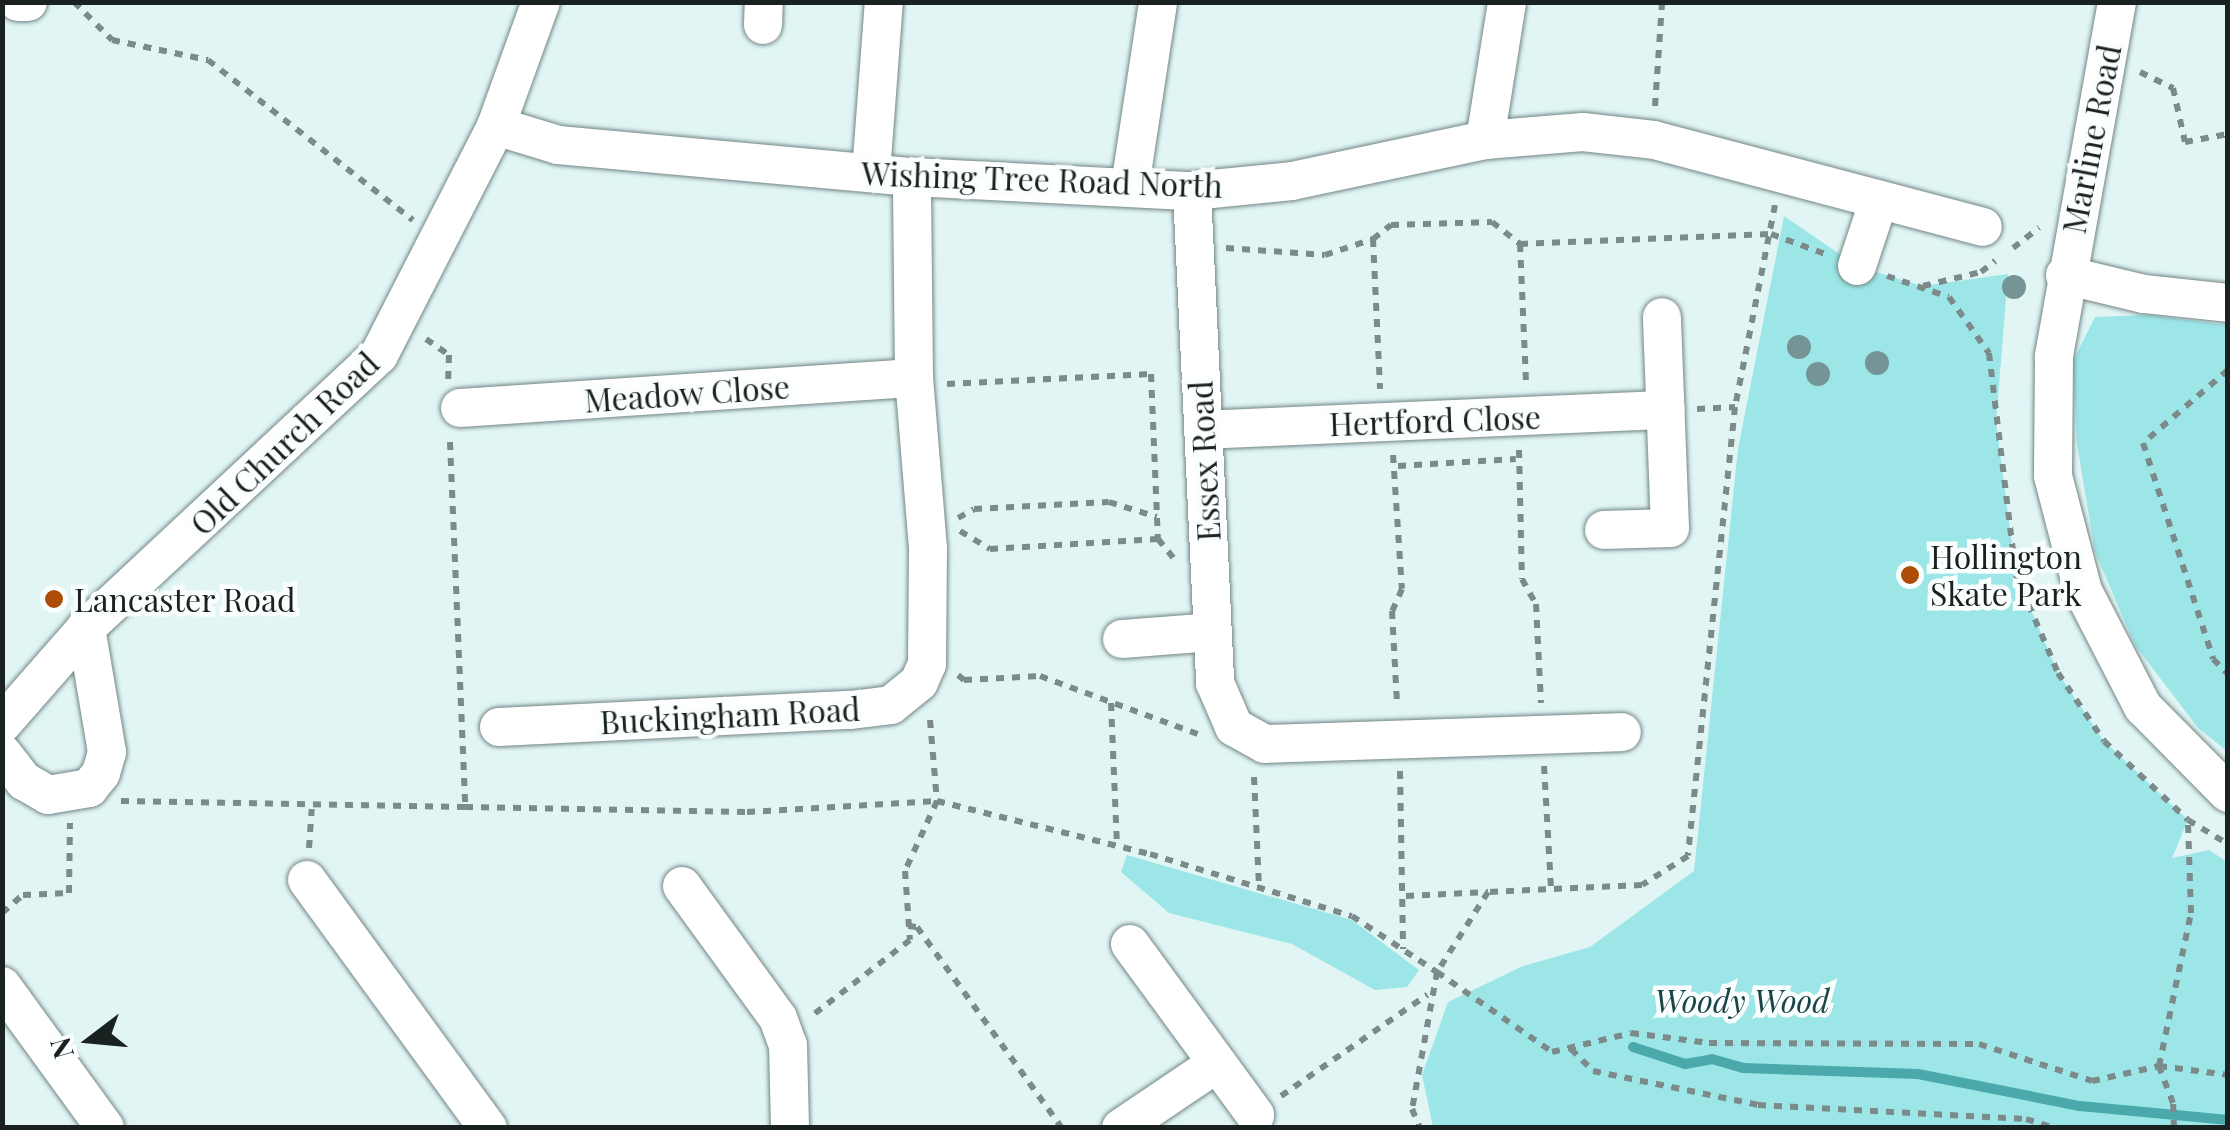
<!DOCTYPE html>
<html>
<head>
<meta charset="utf-8">
<style>
	body { margin:0 }
	#map { position:relative; width:2230px; height:1130px; overflow:hidden; background:#e1f5f5; font-family:"Playfair Display",serif }
	div>[style] { position:absolute }
	.green>* { inset:0; background:#9ce6e7 }
	.stream>* { height:10px; margin:-5px; padding:0 5px; transform-origin:5px; border-radius:5px; background:#4ba9ab }
	.path>* { height:6px; margin-top:-3px; transform-origin:0; background:repeating-linear-gradient(90deg,#7c8a8a 0 8px,transparent 0 16px) }
	.roads { filter:drop-shadow(0 0 2px #738585) drop-shadow(0 0 2px #738585) }
	.minor>* { height:38px; margin:-19px; padding:0 19px; transform-origin:19px; border-radius:19px; background:#fff }
	.trees>* { width:24px; height:24px; margin:-12px; border-radius:50%; background:#749495 }
	.dots>* { width:28px; height:28px; translate:-50% -50%; box-sizing:border-box; border:5px solid #fafefe; border-radius:50% }
	span { translate:-50% -50%; white-space:nowrap; text-align:center; line-height:1.15; -webkit-text-stroke:9px #fafefe; paint-order:stroke }
	.street-label { font-size:32px; color:#1a2121 }
	.poi-label { font-size:32px; color:#1a2121 }
	.left { translate:0 -50%; text-align:left }
	.park-label { font-size:32px; color:#1a4546; font-style:italic }
	.frame { position:absolute; inset:0; border:5px solid #1a2121; pointer-events:none }
	.north { position:absolute; left:40px; top:990px; width:100px; height:100px; -webkit-text-stroke:8px #fafefe; paint-order:stroke; rotate:254deg; font-size:28px; font-weight:700; line-height:40px; text-align:center; color:#1a2121 }
	.north::after { content:''; display:block; margin:auto; width:35px; height:45px; background:#1a2121; clip-path:polygon(50% 0,100% 100%,50% 72%,0 100%) }
</style>
</head>
<body>
<div id="map">
	<div class="green">
		<div style="clip-path:polygon(1784px 216px,1857px 266px,1922px 286px,2008px 274px,1996px 422px,2016px 575px,2058px 673px,2104px 741px,2188px 820px,2172px 858px,2209px 850px,2227px 862px,2227px 1127px,1433px 1127px,1422px 1075px,1448px 1002px,1523px 966px,1590px 947px,1694px 871px,1738px 449px)"></div>
		<div style="clip-path:polygon(2148px 315px,2227px 325px,2227px 751px,2198px 728px,2135px 645px,2095px 552px,2077px 444px,2073px 361px,2095px 317px)"></div>
		<div style="clip-path:polygon(1127px 855px,1352px 920px,1419px 970px,1407px 987px,1375px 990px,1292px 944px,1169px 913px,1121px 872px)"></div>
	</div>
	<div class="stream">
		<div style="left:1633px;top:1047px;width:55px;rotate:18.1deg"></div>
		<div style="left:1685px;top:1064px;width:27px;rotate:-10deg"></div>
		<div style="left:1712px;top:1059px;width:33px;rotate:16deg"></div>
		<div style="left:1744px;top:1068px;width:174px;rotate:2deg"></div>
		<div style="left:1918px;top:1074px;width:165px;rotate:11.2deg"></div>
		<div style="left:2080px;top:1106px;width:149px;rotate:5.4deg"></div>
	</div>
	<div class="path">
		<div style="left:74px;top:2px;width:54px;rotate:45deg"></div>
		<div style="left:112px;top:40px;width:98px;rotate:11.8deg"></div>
		<div style="left:208px;top:60px;width:260px;rotate:38deg"></div>
		<div style="left:2140px;top:72px;width:37px;rotate:26deg"></div>
		<div style="left:2173px;top:88px;width:55px;rotate:77.5deg"></div>
		<div style="left:2185px;top:142px;width:44px;rotate:-10.5deg"></div>
		<div style="left:1655px;top:106px;width:104px;rotate:-86.1deg"></div>
		<div style="left:1775px;top:205px;width:206px;rotate:101.2deg"></div>
		<div style="left:1735px;top:407px;width:451px;rotate:96deg"></div>
		<div style="left:1688px;top:856px;width:54px;rotate:147.8deg"></div>
		<div style="left:1642px;top:885px;width:154px;rotate:177.4deg"></div>
		<div style="left:1488px;top:892px;width:95px;rotate:122.5deg"></div>
		<div style="left:1437px;top:972px;width:140px;rotate:34.8deg"></div>
		<div style="left:1552px;top:1052px;width:81px;rotate:-13.5deg"></div>
		<div style="left:1631px;top:1033px;width:79px;rotate:7.3deg"></div>
		<div style="left:1709px;top:1043px;width:270px;rotate:0.2deg"></div>
		<div style="left:1979px;top:1044px;width:119px;rotate:18.1deg"></div>
		<div style="left:2092px;top:1081px;width:69px;rotate:-12.6deg"></div>
		<div style="left:2159px;top:1066px;width:70px;rotate:7.4deg"></div>
		<div style="left:1373px;top:239px;width:150px;rotate:87.3deg"></div>
		<div style="left:1520px;top:244px;width:140px;rotate:87.5deg"></div>
		<div style="left:1226px;top:248px;width:99px;rotate:4deg"></div>
		<div style="left:1325px;top:255px;width:51px;rotate:-18.4deg"></div>
		<div style="left:1373px;top:239px;width:23px;rotate:-38deg"></div>
		<div style="left:1391px;top:225px;width:101px;rotate:-1.7deg"></div>
		<div style="left:1492px;top:222px;width:36px;rotate:38deg"></div>
		<div style="left:1520px;top:244px;width:251px;rotate:-2.3deg"></div>
		<div style="left:1771px;top:234px;width:61px;rotate:20.2deg"></div>
		<div style="left:2013px;top:248px;width:33px;rotate:-38deg"></div>
		<div style="left:1887px;top:276px;width:65px;rotate:18.7deg"></div>
		<div style="left:1949px;top:297px;width:69px;rotate:54.5deg"></div>
		<div style="left:1989px;top:353px;width:224px;rotate:83.1deg"></div>
		<div style="left:2016px;top:575px;width:107px;rotate:66.8deg"></div>
		<div style="left:2058px;top:673px;width:82px;rotate:55.9deg"></div>
		<div style="left:2104px;top:741px;width:115px;rotate:43.2deg"></div>
		<div style="left:2188px;top:820px;width:47px;rotate:31deg"></div>
		<div style="left:1923px;top:286px;width:60px;rotate:-13.6deg"></div>
		<div style="left:1981px;top:272px;width:18px;rotate:-38deg"></div>
		<div style="left:426px;top:339px;width:28px;rotate:35deg"></div>
		<div style="left:449px;top:355px;width:24px;rotate:92deg"></div>
		<div style="left:2228px;top:370px;width:112px;rotate:139.3deg"></div>
		<div style="left:2143px;top:443px;width:227px;rotate:72deg"></div>
		<div style="left:2213px;top:659px;width:21px;rotate:45deg"></div>
		<div style="left:947px;top:384px;width:204px;rotate:-2.8deg"></div>
		<div style="left:1151px;top:374px;width:165px;rotate:87.6deg"></div>
		<div style="left:1158px;top:539px;width:27px;rotate:51deg"></div>
		<div style="left:1697px;top:409px;width:38px;rotate:-3deg"></div>
		<div style="left:450px;top:442px;width:365px;rotate:87.6deg"></div>
		<div style="left:465px;top:807px;width:282px;rotate:1deg"></div>
		<div style="left:747px;top:812px;width:190px;rotate:-3.3deg"></div>
		<div style="left:937px;top:801px;width:77px;rotate:114.6deg"></div>
		<div style="left:905px;top:871px;width:69px;rotate:85.9deg"></div>
		<div style="left:910px;top:940px;width:123px;rotate:142.3deg"></div>
		<div style="left:1519px;top:450px;width:129px;rotate:88.7deg"></div>
		<div style="left:1522px;top:579px;width:29px;rotate:61deg"></div>
		<div style="left:1536px;top:604px;width:99px;rotate:87.1deg"></div>
		<div style="left:1393px;top:455px;width:134px;rotate:86.2deg"></div>
		<div style="left:1402px;top:589px;width:24px;rotate:114deg"></div>
		<div style="left:1392px;top:611px;width:93px;rotate:86.9deg"></div>
		<div style="left:1398px;top:466px;width:118px;rotate:-3.4deg"></div>
		<div style="left:958px;top:518px;width:18px;rotate:-29deg"></div>
		<div style="left:974px;top:509px;width:135px;rotate:-3deg"></div>
		<div style="left:1109px;top:502px;width:50px;rotate:17.4deg"></div>
		<div style="left:960px;top:531px;width:35px;rotate:31deg"></div>
		<div style="left:990px;top:549px;width:168px;rotate:-3.4deg"></div>
		<div style="left:958px;top:675px;width:8px;rotate:40deg"></div>
		<div style="left:964px;top:680px;width:76px;rotate:-3deg"></div>
		<div style="left:1040px;top:676px;width:168px;rotate:20.2deg"></div>
		<div style="left:1111px;top:703px;width:142px;rotate:87.6deg"></div>
		<div style="left:930px;top:720px;width:81px;rotate:85.1deg"></div>
		<div style="left:937px;top:801px;width:219px;rotate:14deg"></div>
		<div style="left:1150px;top:854px;width:211px;rotate:17.1deg"></div>
		<div style="left:1352px;top:916px;width:102px;rotate:33.4deg"></div>
		<div style="left:1437px;top:972px;width:139px;rotate:100.3deg"></div>
		<div style="left:1412px;top:1109px;width:21px;rotate:67deg"></div>
		<div style="left:1544px;top:766px;width:123px;rotate:86.7deg"></div>
		<div style="left:1400px;top:771px;width:178px;rotate:89deg"></div>
		<div style="left:1254px;top:777px;width:110px;rotate:87.4deg"></div>
		<div style="left:121px;top:801px;width:344px;rotate:1deg"></div>
		<div style="left:309px;top:848px;width:39px;rotate:-86deg"></div>
		<div style="left:1406px;top:896px;width:82px;rotate:-2.8deg"></div>
		<div style="left:2px;top:913px;width:28px;rotate:-41deg"></div>
		<div style="left:23px;top:895px;width:46px;rotate:-2.5deg"></div>
		<div style="left:69px;top:893px;width:70px;rotate:-89.2deg"></div>
		<div style="left:908px;top:926px;width:9px;rotate:6deg"></div>
		<div style="left:917px;top:927px;width:248px;rotate:54.2deg"></div>
		<div style="left:1571px;top:1049px;width:31px;rotate:45deg"></div>
		<div style="left:1593px;top:1071px;width:168px;rotate:11.6deg"></div>
		<div style="left:1758px;top:1105px;width:268px;rotate:3deg"></div>
		<div style="left:2026px;top:1119px;width:29px;rotate:18deg"></div>
		<div style="left:1281px;top:1096px;width:178px;rotate:-34.7deg"></div>
		<div style="left:2174px;top:1128px;width:25px;rotate:-92deg"></div>
		<div style="left:2173px;top:1103px;width:40px;rotate:-111deg"></div>
		<div style="left:2159px;top:1066px;width:156px;rotate:-78.2deg"></div>
		<div style="left:2191px;top:913px;width:92px;rotate:-91.9deg"></div>
	</div>
	<div class="roads">
		<div class="minor">
			<div style="left:18px;top:2px;width:10px"></div>
			<div style="left:2117px;top:2px;width:361px;rotate:100.1deg"></div>
			<div style="left:2054px;top:357px;width:119px;rotate:90.5deg"></div>
			<div style="left:2053px;top:476px;width:119px;rotate:75.4deg"></div>
			<div style="left:2083px;top:591px;width:131px;rotate:62.7deg"></div>
			<div style="left:2143px;top:707px;width:121px;rotate:45.3deg"></div>
			<div style="left:763px;top:25px;width:23px;rotate:-88deg"></div>
			<div style="left:496px;top:126px;width:65px;rotate:17deg"></div>
			<div style="left:558px;top:145px;width:355px;rotate:5.2deg"></div>
			<div style="left:912px;top:177px;width:280px;rotate:2.9deg"></div>
			<div style="left:1192px;top:191px;width:100px;rotate:-5.7deg"></div>
			<div style="left:1292px;top:181px;width:197px;rotate:-12deg"></div>
			<div style="left:1485px;top:140px;width:98px;rotate:-4.7deg"></div>
			<div style="left:1583px;top:132px;width:71px;rotate:6.4deg"></div>
			<div style="left:1654px;top:140px;width:340px;rotate:14.8deg"></div>
			<div style="left:1485px;top:140px;width:140px;rotate:-80.9deg"></div>
			<div style="left:871px;top:173px;width:171px;rotate:-85.7deg"></div>
			<div style="left:1130px;top:186px;width:186px;rotate:-81.3deg"></div>
			<div style="left:1192px;top:191px;width:493px;rotate:87.3deg"></div>
			<div style="left:1215px;top:683px;width:48px;rotate:66.6deg"></div>
			<div style="left:1234px;top:727px;width:35px;rotate:29deg"></div>
			<div style="left:1265px;top:744px;width:357px;rotate:-1.9deg"></div>
			<div style="left:1857px;top:266px;width:70px;rotate:-71.6deg"></div>
			<div style="left:2065px;top:275px;width:81px;rotate:13.5deg"></div>
			<div style="left:2144px;top:294px;width:84px;rotate:6.1deg"></div>
			<div style="left:460px;top:408px;width:455px;rotate:-3.8deg"></div>
			<div style="left:1203px;top:430px;width:463px;rotate:-2.5deg"></div>
			<div style="left:1604px;top:530px;width:66px;rotate:-1.7deg"></div>
			<div style="left:1670px;top:528px;width:211px;rotate:-92.2deg"></div>
			<div style="left:1122px;top:639px;width:90px;rotate:-4.4deg"></div>
			<div style="left:2px;top:724px;width:128px;rotate:-48.8deg"></div>
			<div style="left:86px;top:628px;width:400px;rotate:-43deg"></div>
			<div style="left:379px;top:355px;width:257px;rotate:-62.9deg"></div>
			<div style="left:496px;top:126px;width:132px;rotate:-70.1deg"></div>
			<div style="left:499px;top:727px;width:352px;rotate:-2.8deg"></div>
			<div style="left:851px;top:710px;width:40px;rotate:-7.1deg"></div>
			<div style="left:891px;top:705px;width:36px;rotate:-39deg"></div>
			<div style="left:919px;top:682px;width:20px;rotate:-66deg"></div>
			<div style="left:927px;top:664px;width:116px;rotate:-89.5deg"></div>
			<div style="left:928px;top:548px;width:171px;rotate:-94.7deg"></div>
			<div style="left:914px;top:378px;width:201px;rotate:-90.6deg"></div>
			<div style="left:2px;top:753px;width:36px;rotate:52deg"></div>
			<div style="left:24px;top:781px;width:28px;rotate:30deg"></div>
			<div style="left:48px;top:795px;width:42px;rotate:-9.7deg"></div>
			<div style="left:89px;top:788px;width:19px;rotate:-51deg"></div>
			<div style="left:101px;top:773px;width:22px;rotate:-74deg"></div>
			<div style="left:107px;top:752px;width:126px;rotate:-99.6deg"></div>
			<div style="left:307px;top:880px;width:307px;rotate:53.9deg"></div>
			<div style="left:682px;top:886px;width:163px;rotate:54deg"></div>
			<div style="left:778px;top:1018px;width:29px;rotate:70deg"></div>
			<div style="left:788px;top:1045px;width:83px;rotate:88.6deg"></div>
			<div style="left:1130px;top:944px;width:212px;rotate:53.8deg"></div>
			<div style="left:2px;top:986px;width:175px;rotate:54deg"></div>
			<div style="left:1121px;top:1128px;width:115px;rotate:-34deg"></div>
		</div>
	</div>
	<div class="trees">
		<div style="left:2014px;top:287px"></div>
		<div style="left:1799px;top:347px"></div>
		<div style="left:1877px;top:363px"></div>
		<div style="left:1818px;top:374px"></div>
	</div>
	<div class="dots">
		<div style="left:1910px;top:575px;background:#ad4d07"></div>
		<div style="left:54px;top:599px;background:#ad4d07"></div>
	</div>
	<div class="street-label">
		<span style="left:2091px;top:139px;rotate:-79deg">Marline Road</span>
		<span style="left:1042px;top:179px;rotate:2deg">Wishing Tree Road North</span>
		<span style="left:687px;top:393px;rotate:-4deg">Meadow Close</span>
		<span style="left:1435px;top:420px;rotate:-2deg">Hertford Close</span>
		<span style="left:284px;top:443px;rotate:-44deg">Old Church Road</span>
		<span style="left:1204px;top:461px;rotate:-93deg">Essex Road</span>
		<span style="left:730px;top:715px;rotate:-3deg">Buckingham Road</span>
	</div>
	<div class="poi-label">
		<span class="left" style="left:1930px;top:575px">Hollington<br>Skate Park</span>
		<span class="left" style="left:74px;top:599px">Lancaster Road</span>
	</div>
	<div class="park-label">
		<span style="left:1742px;top:1000px">Woody Wood</span>
	</div>
	<div class="frame"></div>
	<div class="north">N</div>
</div>
</body>
</html>
